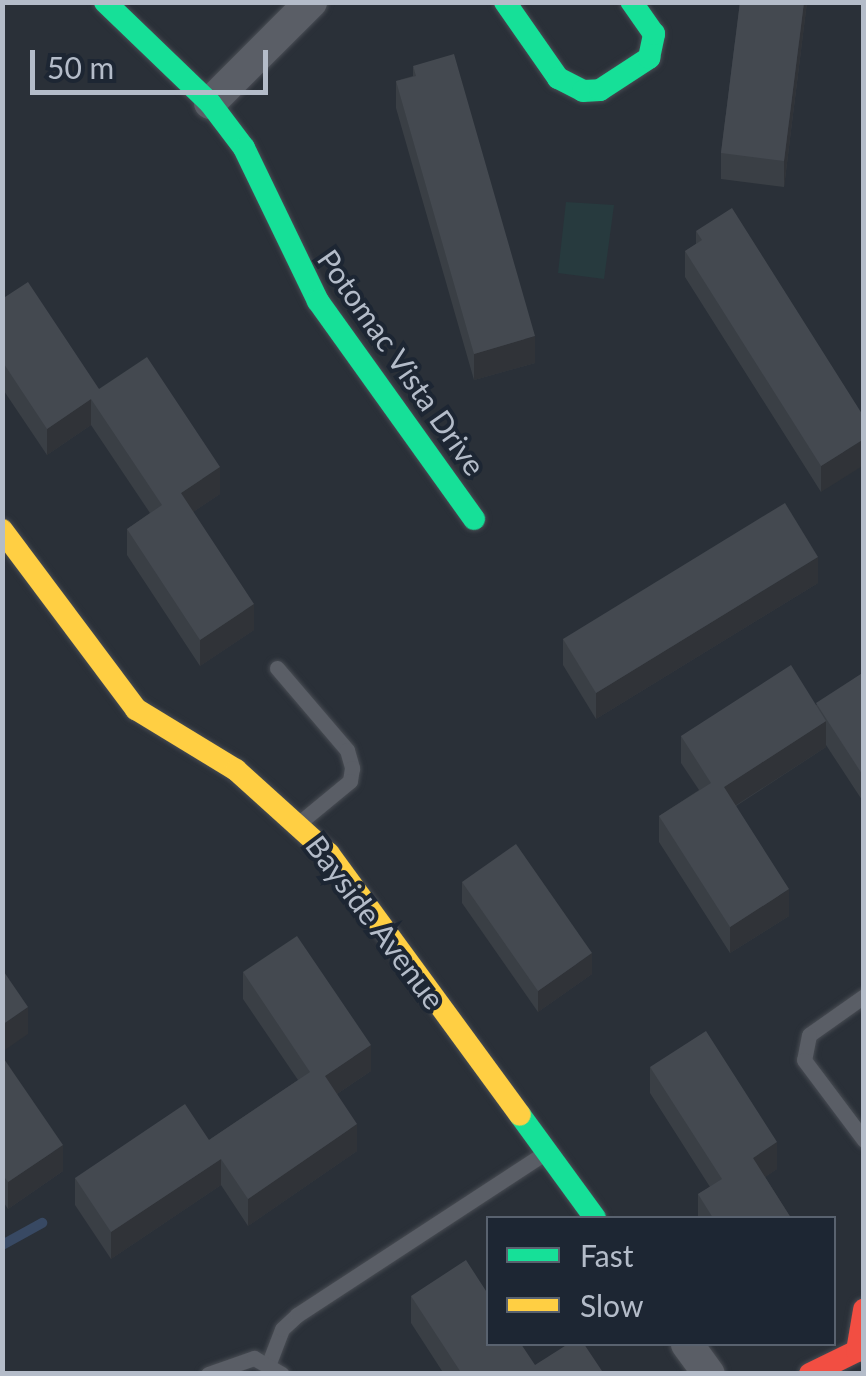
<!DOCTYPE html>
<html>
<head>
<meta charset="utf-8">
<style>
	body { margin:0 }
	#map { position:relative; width:866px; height:1376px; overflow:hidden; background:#2a3038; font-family:Lato,sans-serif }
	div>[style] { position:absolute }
	.green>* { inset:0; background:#273a3e }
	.stream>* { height:10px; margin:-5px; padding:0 5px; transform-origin:5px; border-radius:5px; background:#384963 }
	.roads { filter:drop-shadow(0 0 2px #484c53) drop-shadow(0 0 2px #484c53) }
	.lane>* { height:15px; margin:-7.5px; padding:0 7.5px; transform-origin:7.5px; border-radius:7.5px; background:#5a5e66 }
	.street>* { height:32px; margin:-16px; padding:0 16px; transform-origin:16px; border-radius:16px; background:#5a5e66 }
	.fast>* { height:22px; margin:-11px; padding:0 11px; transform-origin:11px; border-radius:11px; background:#16e098 }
	.slow>* { height:22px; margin:-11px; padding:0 11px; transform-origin:11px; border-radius:11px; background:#ffcf43 }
	.jam>* { height:22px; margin:-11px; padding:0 11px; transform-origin:11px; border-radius:11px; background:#f24e42 }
	.wall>* { inset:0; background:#3a3f45 }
	.shaded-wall>* { inset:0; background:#303338 }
	.building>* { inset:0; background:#444950 }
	span { translate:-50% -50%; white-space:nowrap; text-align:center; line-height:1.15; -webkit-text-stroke:8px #1d2633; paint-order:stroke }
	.street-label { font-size:30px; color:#b4bcc9 }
	.frame { position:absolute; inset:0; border:5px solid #b4bcc9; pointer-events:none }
	.legend { position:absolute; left:486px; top:1216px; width:350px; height:130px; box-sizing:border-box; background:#1d2633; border:2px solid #59626f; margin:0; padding:12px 18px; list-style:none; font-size:30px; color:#b4bcc9 }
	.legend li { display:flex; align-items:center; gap:20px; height:50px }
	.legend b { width:50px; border:2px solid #59626f }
	.scale { position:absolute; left:30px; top:50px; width:238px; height:45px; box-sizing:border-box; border:5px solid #b4bcc9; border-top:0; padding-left:12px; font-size:30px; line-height:35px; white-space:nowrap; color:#b4bcc9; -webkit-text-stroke:8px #1d2633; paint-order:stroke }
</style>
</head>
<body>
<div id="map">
	<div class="green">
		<div style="clip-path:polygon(566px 202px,614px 205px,604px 279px,558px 273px)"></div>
	</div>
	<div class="stream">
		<div style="left:2px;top:1245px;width:46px;rotate:-28.8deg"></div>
	</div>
	<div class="roads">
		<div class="lane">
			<div style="left:277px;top:668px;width:108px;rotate:49.5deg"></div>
			<div style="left:347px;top:750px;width:19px;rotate:74deg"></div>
			<div style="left:352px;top:768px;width:13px;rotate:99deg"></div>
			<div style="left:350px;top:781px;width:66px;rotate:140.5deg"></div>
			<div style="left:864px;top:996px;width:67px;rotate:144.7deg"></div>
			<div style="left:809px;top:1035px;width:25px;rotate:101deg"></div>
			<div style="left:804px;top:1060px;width:100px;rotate:53.1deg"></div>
			<div style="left:269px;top:1363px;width:36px;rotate:-69deg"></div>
			<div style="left:282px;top:1329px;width:21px;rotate:-43deg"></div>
			<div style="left:297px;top:1315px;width:294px;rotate:-33.2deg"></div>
			<div style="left:208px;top:1374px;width:49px;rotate:-19.2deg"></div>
			<div style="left:254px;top:1358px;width:32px;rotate:30deg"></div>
		</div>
		<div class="street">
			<div style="left:210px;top:103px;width:143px;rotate:-45deg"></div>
			<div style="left:687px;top:1344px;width:37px;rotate:54deg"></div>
		</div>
		<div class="fast">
			<div style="left:105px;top:2px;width:146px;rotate:43.9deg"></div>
			<div style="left:210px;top:103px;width:56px;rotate:52.9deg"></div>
			<div style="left:244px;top:148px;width:170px;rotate:64.2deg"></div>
			<div style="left:318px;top:301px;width:268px;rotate:54.4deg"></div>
			<div style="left:505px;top:2px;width:93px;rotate:55.1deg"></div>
			<div style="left:558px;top:78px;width:28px;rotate:27deg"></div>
			<div style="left:583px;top:91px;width:17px;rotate:-3deg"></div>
			<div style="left:600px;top:90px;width:59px;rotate:-33.1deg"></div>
			<div style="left:649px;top:58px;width:25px;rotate:-78deg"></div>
			<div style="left:654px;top:34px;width:39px;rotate:-125deg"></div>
			<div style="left:520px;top:1115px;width:127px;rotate:53.9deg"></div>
		</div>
		<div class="slow">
			<div style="left:2px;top:530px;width:224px;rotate:53.2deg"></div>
			<div style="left:136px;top:709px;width:117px;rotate:31.4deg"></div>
			<div style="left:236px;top:770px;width:125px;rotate:42.1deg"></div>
			<div style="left:329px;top:854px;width:323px;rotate:53.8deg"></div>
		</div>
		<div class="jam">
			<div style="left:810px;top:1374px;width:52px;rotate:-26.1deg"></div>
			<div style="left:857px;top:1351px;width:42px;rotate:-80.3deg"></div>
		</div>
	</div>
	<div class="wall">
		<div style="clip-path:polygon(740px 2px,807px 2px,784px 187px,721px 179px,721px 153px)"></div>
		<div style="clip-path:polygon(413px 66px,535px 363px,474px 380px,396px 108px,396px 81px,413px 76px)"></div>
		<div style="clip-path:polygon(696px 231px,864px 417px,821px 492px,685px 277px,685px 251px,696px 244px)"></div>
		<div style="clip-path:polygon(2px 299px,99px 389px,220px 494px,193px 512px,254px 630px,200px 666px,127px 555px,127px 529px,150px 513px,91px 425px,47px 455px,2px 388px)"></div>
		<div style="clip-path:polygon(818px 583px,596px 719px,563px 665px,563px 639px)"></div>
		<div style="clip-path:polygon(864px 672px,864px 803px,826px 745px,826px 747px,736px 806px,789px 916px,730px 953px,659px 842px,659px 816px,699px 790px,681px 763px,681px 736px,816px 705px)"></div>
		<div style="clip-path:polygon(462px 882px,592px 974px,538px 1012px,462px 903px)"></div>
		<div style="clip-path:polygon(243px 972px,371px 1071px,337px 1094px,357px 1151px,248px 1226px,221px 1185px,111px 1259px,75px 1205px,75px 1178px,209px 1140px,298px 1080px,243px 999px)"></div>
		<div style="clip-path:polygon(2px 1056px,63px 1171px,8px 1209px,2px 1200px)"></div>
		<div style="clip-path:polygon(650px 1067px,777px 1169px,765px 1177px,791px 1218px,698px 1218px,698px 1194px,710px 1187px,650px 1093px)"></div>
		<div style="clip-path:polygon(411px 1296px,535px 1365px,604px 1374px,444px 1374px,411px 1323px)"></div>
	</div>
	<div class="shaded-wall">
		<div style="clip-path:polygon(804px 2px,807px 2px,784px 187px,784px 161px)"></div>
		<div style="clip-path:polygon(535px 336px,535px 363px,474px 380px,474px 354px)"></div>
		<div style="clip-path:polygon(91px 399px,91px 425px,47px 455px,47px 429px)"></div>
		<div style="clip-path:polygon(864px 439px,864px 465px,821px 492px,821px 466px)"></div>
		<div style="clip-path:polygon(220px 467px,220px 494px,181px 520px,181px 493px)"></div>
		<div style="clip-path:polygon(818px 557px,818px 583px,596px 719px,596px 693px)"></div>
		<div style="clip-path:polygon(254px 604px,254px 630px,200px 666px,200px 640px)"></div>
		<div style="clip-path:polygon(826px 721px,826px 747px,724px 813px,724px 787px)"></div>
		<div style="clip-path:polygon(789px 889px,789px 916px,730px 953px,730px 927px)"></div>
		<div style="clip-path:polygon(592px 953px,592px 974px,538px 1012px,538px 991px)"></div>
		<div style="clip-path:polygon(28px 1007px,28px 1034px,2px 1052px,2px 1025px)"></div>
		<div style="clip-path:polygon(371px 1045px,371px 1071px,325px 1102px,325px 1076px)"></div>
		<div style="clip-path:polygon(357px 1124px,357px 1151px,248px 1226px,248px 1199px)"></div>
		<div style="clip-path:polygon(777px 1142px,777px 1169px,753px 1185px,753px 1158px)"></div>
		<div style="clip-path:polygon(63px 1145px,63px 1171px,8px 1209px,8px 1182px)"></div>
		<div style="clip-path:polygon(221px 1159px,221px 1185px,111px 1259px,111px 1232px)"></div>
	</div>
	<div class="building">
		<div style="clip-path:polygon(740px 2px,804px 2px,784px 161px,721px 153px)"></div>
		<div style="clip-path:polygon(454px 54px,535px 336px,474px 354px,396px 81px,416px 76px,413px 66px)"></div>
		<div style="clip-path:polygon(732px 208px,864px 417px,864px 439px,821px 466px,685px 251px,702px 240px,696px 231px)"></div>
		<div style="clip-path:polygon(28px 282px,99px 389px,147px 357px,220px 467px,181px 493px,254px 604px,200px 640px,127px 529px,162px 505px,91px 399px,47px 429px,2px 361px,2px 299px)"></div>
		<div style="clip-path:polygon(785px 503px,818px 557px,596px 693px,563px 639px)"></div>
		<div style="clip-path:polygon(791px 665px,826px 721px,724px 787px,789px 889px,730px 927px,659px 816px,711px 783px,681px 736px)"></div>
		<div style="clip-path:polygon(864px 672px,864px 777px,816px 703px)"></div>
		<div style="clip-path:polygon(516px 844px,592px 953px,538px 991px,462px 882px)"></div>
		<div style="clip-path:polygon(297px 936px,371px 1045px,325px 1076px,357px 1124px,248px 1199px,221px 1159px,111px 1232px,75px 1178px,185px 1104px,209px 1140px,310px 1072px,243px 972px)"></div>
		<div style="clip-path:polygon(2px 969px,28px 1007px,2px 1025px)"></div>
		<div style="clip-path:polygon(706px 1031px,777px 1142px,753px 1158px,791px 1218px,713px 1218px,698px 1194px,722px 1179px,650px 1067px)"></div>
		<div style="clip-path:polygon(2px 1056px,63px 1145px,8px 1182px,2px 1174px)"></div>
		<div style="clip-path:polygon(466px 1260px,488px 1294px,488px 1344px,521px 1344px,535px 1365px,568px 1344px,584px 1344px,604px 1374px,462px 1374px,411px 1296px)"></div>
	</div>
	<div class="street-label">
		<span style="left:402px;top:362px;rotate:55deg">Potomac Vista Drive</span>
		<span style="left:376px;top:922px;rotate:53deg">Bayside Avenue</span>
	</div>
	<div class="frame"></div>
	<ul class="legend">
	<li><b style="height:12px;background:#16e098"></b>Fast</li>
	<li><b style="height:12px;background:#ffcf43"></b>Slow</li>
	</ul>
	<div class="scale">50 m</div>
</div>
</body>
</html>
